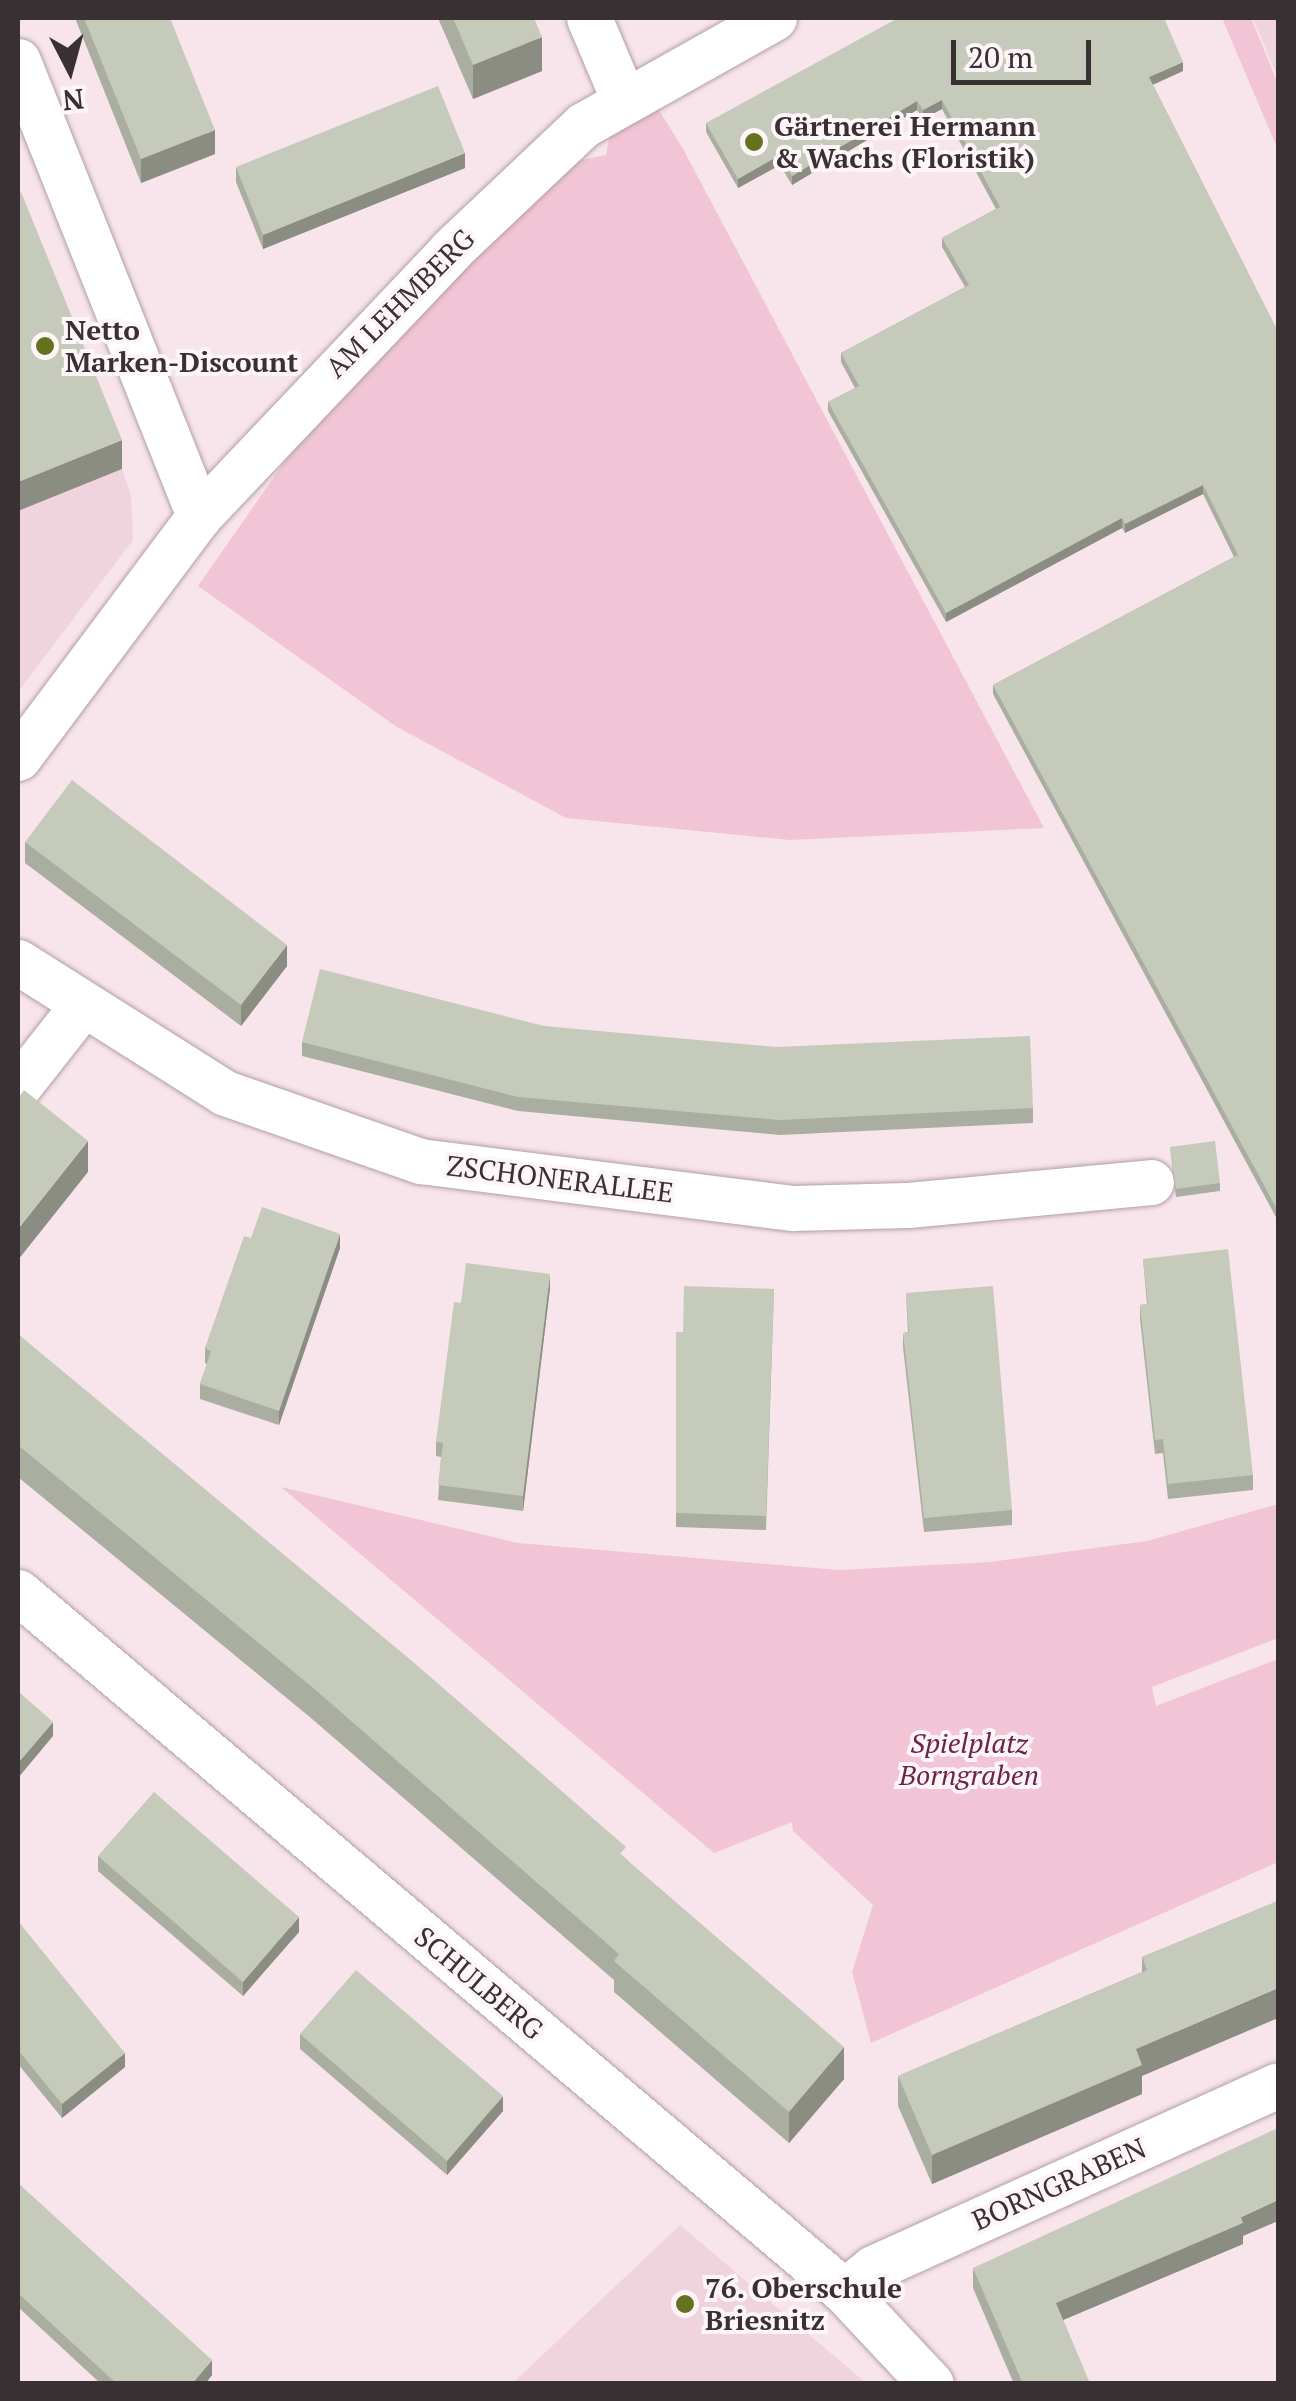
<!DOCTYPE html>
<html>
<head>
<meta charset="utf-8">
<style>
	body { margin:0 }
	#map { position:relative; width:1296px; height:2401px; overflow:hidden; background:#f8e4eb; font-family:"PT Serif",serif }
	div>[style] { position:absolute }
	.built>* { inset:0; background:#efd4de }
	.green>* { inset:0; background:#f1c5d5 }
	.roads { filter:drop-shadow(0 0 2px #b29fa6) drop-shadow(0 0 2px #b29fa6) }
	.minor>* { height:45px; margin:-22.5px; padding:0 22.5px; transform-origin:22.5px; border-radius:22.5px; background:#fff }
	.wall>* { inset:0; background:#aaaea0 }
	.shaded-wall>* { inset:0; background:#8b8d82 }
	.building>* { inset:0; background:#c6caba }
	.dots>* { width:28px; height:28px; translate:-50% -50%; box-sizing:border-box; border:5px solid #fdf5f8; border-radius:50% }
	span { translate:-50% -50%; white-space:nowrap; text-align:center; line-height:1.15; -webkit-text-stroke:8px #fdf5f8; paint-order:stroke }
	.poi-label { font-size:28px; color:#383033; font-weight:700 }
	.left { translate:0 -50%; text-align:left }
	.street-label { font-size:28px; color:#383033 }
	.park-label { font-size:28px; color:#6e2447; font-style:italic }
	.frame { position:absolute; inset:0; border:20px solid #383033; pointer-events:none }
	.north { position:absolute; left:20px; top:20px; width:100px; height:100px; -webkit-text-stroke:8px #fdf5f8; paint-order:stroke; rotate:174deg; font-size:28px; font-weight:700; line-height:40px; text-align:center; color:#383033 }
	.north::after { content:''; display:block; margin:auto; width:35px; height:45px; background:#383033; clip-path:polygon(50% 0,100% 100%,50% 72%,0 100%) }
	.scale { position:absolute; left:951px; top:40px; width:140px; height:45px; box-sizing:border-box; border:5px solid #383033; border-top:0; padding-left:12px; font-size:30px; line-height:35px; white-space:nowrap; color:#383033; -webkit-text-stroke:8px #fdf5f8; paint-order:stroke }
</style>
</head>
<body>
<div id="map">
	<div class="built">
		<div style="clip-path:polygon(1253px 18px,1278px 18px,1278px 78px)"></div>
		<div style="clip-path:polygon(18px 223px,122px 469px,131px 495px,133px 540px,18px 692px)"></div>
		<div style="clip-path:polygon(680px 2225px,866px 2383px,513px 2383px)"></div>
	</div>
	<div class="green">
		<div style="clip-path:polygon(1222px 18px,1251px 18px,1278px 84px,1278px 150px)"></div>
		<div style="clip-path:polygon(657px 107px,682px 147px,1044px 828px,790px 840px,566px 818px,397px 727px,198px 586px,295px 447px,507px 224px,576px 161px,606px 155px,609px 138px)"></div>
		<div style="clip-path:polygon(281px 1487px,518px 1543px,839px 1570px,990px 1562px,1147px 1541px,1278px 1504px,1278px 1638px,1152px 1687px,1156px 1706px,1278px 1659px,1278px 1862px,871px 2043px,852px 1972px,873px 1905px,793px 1831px,792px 1822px,714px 1853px)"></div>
	</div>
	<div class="roads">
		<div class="minor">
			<div style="left:589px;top:18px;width:87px;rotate:67deg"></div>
			<div style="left:18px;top:61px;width:490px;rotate:68.3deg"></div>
			<div style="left:18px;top:758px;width:302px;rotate:-53.2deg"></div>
			<div style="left:199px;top:516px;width:366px;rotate:-46.5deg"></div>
			<div style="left:451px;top:250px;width:182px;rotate:-43.4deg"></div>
			<div style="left:583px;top:125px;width:219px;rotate:-29.3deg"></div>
			<div style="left:18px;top:962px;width:245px;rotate:32.3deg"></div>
			<div style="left:225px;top:1093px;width:207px;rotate:19.2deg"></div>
			<div style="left:420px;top:1161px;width:376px;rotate:7.2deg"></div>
			<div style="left:793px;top:1208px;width:115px;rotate:-1.5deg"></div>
			<div style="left:908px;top:1205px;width:244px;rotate:-5.4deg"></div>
			<div style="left:18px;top:1087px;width:102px;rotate:-51.8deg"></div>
			<div style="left:18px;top:1592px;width:1082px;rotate:40.24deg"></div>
			<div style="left:844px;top:2291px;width:127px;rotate:46.9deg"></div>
			<div style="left:844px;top:2291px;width:37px;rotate:-38deg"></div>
			<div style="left:873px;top:2268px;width:444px;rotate:-24.3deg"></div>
		</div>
	</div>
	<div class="wall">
		<div style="clip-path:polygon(75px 18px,170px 18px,215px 154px,141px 183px)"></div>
		<div style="clip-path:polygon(438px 18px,534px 18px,542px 71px,473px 99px)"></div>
		<div style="clip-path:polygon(1183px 71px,1153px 85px,1278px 332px,1278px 1221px,993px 694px,993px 685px,1234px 557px,1203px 494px,1125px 533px,1122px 528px,946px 622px,828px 411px,828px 402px,855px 388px,841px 362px,841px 353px,965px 287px,942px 247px,942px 238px,996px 209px,942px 109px,923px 119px,917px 110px,792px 185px,780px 165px,738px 188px,706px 132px,706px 123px)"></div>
		<div style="clip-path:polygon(236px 167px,465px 168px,263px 249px,236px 182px)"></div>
		<div style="clip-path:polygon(25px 842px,287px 966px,241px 1026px,25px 863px)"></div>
		<div style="clip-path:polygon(544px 1026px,1033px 1108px,1033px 1123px,780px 1135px,518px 1111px,302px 1056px,302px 1042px)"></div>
		<div style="clip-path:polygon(1170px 1147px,1220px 1183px,1220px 1191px,1176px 1197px)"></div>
		<div style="clip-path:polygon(251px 1238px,340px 1248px,279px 1425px,200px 1399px,200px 1384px,207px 1364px,205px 1363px,205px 1348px)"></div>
		<div style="clip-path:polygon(1143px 1259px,1253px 1475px,1253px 1490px,1168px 1499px,1163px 1453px,1155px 1454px,1140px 1319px,1140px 1305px,1147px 1304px)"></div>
		<div style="clip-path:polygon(550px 1288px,523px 1511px,438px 1500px,441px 1457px,436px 1456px,436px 1442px,461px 1303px)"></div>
		<div style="clip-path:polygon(774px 1289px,766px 1530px,676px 1527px,676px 1332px,683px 1332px)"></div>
		<div style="clip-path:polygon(906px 1293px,1012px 1510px,1012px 1525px,924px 1532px,903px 1347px,903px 1333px,908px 1332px)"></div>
		<div style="clip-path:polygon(18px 1334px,626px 1859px,844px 2079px,789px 2143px,614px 1992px,614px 1980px,311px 1718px,18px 1477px)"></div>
		<div style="clip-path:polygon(98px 1856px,299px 1932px,243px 1996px,98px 1871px)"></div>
		<div style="clip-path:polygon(1278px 1901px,1142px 2076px,1142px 2094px,932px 2184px,898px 2106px,898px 2076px,1142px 1972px,1142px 1957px)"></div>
		<div style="clip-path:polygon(18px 1921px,125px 2067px,62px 2118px,18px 2064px)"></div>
		<div style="clip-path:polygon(300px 2034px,503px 2111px,447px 2175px,300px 2049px)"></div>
		<div style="clip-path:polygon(18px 2183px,212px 2375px,205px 2384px,101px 2384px,18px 2307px)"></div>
		<div style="clip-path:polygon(1243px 2236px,1243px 2244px,1063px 2320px,1090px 2384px,1014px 2384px,973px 2288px,973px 2268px)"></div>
	</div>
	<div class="shaded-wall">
		<div style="clip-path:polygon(542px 37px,542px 71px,473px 99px,473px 65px)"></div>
		<div style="clip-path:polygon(1183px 62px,1183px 71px,1149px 86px,1149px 77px)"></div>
		<div style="clip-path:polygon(942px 100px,942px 109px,923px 119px,923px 110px)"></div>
		<div style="clip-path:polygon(917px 101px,917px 110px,792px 185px,792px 176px)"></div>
		<div style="clip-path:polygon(215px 130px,215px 154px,141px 183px,141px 159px)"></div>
		<div style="clip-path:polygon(465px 153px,465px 168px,263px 249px,263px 235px)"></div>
		<div style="clip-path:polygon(780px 155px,780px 165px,738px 188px,738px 179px)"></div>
		<div style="clip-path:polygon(122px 440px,122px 469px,18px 511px,18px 482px)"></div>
		<div style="clip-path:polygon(1203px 485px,1203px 494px,1125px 533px,1125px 524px)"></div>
		<div style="clip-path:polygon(1122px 518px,1122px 528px,946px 622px,946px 613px)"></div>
		<div style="clip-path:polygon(287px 945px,287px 966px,241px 1026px,241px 1005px)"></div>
		<div style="clip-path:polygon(88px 1141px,88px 1172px,18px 1260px,18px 1229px)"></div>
		<div style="clip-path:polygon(340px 1234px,340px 1248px,279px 1425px,279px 1411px)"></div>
		<div style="clip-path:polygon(550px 1274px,550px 1288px,523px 1511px,523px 1496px)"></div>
		<div style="clip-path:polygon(53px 1722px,53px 1736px,18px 1778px,18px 1763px)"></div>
		<div style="clip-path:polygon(299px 1917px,299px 1932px,243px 1996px,243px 1982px)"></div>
		<div style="clip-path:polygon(1278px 1988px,1278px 2018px,1142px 2076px,1142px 2094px,932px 2184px,932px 2155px,1136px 2049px)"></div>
		<div style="clip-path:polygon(844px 2047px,844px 2079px,789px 2143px,789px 2112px)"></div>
		<div style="clip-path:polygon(125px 2053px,125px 2067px,62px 2118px,62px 2104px)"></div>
		<div style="clip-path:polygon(503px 2096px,503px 2111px,447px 2175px,447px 2161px)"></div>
		<div style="clip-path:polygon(1278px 2200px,1278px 2221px,1243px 2236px,1243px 2244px,1056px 2323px,1056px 2303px)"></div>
		<div style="clip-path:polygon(212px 2360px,212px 2375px,205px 2384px,192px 2384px)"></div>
	</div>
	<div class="building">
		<div style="clip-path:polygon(84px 18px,170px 18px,215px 130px,141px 159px)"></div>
		<div style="clip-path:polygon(453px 18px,534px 18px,542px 37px,473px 65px)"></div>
		<div style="clip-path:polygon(898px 18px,1164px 18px,1183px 62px,1149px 77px,1278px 332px,1278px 1211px,993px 685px,1238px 555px,1203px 485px,1125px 524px,1122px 518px,946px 613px,828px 402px,859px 386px,841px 353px,969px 285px,942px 238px,1000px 207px,942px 100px,923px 110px,917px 101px,792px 176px,780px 155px,738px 179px,706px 123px)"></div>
		<div style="clip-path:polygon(438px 86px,465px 153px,263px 235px,236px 167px)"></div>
		<div style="clip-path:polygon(21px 192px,122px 440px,18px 482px,18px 194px)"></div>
		<div style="clip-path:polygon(72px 780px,287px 945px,241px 1005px,25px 842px)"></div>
		<div style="clip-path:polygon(320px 969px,544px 1026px,776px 1047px,1030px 1036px,1033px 1108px,780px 1120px,518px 1097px,302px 1042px)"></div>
		<div style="clip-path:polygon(24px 1090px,88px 1141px,18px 1229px,18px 1098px)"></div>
		<div style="clip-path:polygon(1215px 1141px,1220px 1183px,1176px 1189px,1170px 1147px)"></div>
		<div style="clip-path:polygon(262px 1207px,340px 1234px,279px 1411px,200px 1384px,211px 1351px,205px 1348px,244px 1236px,251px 1238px)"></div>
		<div style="clip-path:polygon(1228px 1249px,1253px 1475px,1168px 1484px,1163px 1439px,1155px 1440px,1140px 1305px,1148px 1304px,1143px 1259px)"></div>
		<div style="clip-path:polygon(466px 1263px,550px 1274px,523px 1496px,438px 1485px,443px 1443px,436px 1442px,454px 1302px,461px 1303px)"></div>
		<div style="clip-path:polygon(684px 1286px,774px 1289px,766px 1516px,676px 1513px,676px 1332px,683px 1332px)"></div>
		<div style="clip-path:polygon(993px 1286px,1012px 1510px,924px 1518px,903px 1333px,909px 1332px,906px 1293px)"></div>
		<div style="clip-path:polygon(18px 1334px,412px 1661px,626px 1847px,620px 1854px,844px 2047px,789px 2112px,614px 1961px,619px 1954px,311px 1686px,18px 1445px)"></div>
		<div style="clip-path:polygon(18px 1691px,53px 1722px,18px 1763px)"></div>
		<div style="clip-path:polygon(154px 1792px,299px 1917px,243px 1982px,98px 1856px)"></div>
		<div style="clip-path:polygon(1278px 1901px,1278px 1988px,1136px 2049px,1142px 2065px,932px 2155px,898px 2076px,1147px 1970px,1142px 1957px)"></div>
		<div style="clip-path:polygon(18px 1921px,125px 2053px,62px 2104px,18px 2050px)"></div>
		<div style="clip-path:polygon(356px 1970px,503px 2096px,447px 2161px,300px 2034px)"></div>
		<div style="clip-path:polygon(1278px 2128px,1278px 2200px,1241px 2217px,1243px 2223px,1056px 2303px,1090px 2384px,1023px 2384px,973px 2268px)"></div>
		<div style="clip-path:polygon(18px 2183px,212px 2360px,192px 2384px,117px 2384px,18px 2293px)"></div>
	</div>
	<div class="dots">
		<div style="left:754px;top:142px;background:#64721e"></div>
		<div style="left:45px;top:346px;background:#64721e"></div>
		<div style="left:685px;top:2304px;background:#64721e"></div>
	</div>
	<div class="poi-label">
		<span class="left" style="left:774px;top:142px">Gärtnerei Hermann<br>&amp; Wachs (Floristik)</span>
		<span class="left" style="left:65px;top:346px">Netto<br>Marken-Discount</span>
		<span class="left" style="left:705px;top:2304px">76. Oberschule<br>Briesnitz</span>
	</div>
	<div class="street-label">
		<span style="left:400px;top:303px;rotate:-45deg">AM LEHMBERG</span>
		<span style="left:560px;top:1179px;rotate:7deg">ZSCHONERALLEE</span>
		<span style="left:479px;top:1983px;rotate:40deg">SCHULBERG</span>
		<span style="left:1059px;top:2184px;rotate:-24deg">BORNGRABEN</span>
	</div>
	<div class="park-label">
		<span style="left:969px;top:1759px">Spielplatz<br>Borngraben</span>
	</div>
	<div class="frame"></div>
	<div class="north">N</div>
	<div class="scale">20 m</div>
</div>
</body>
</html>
